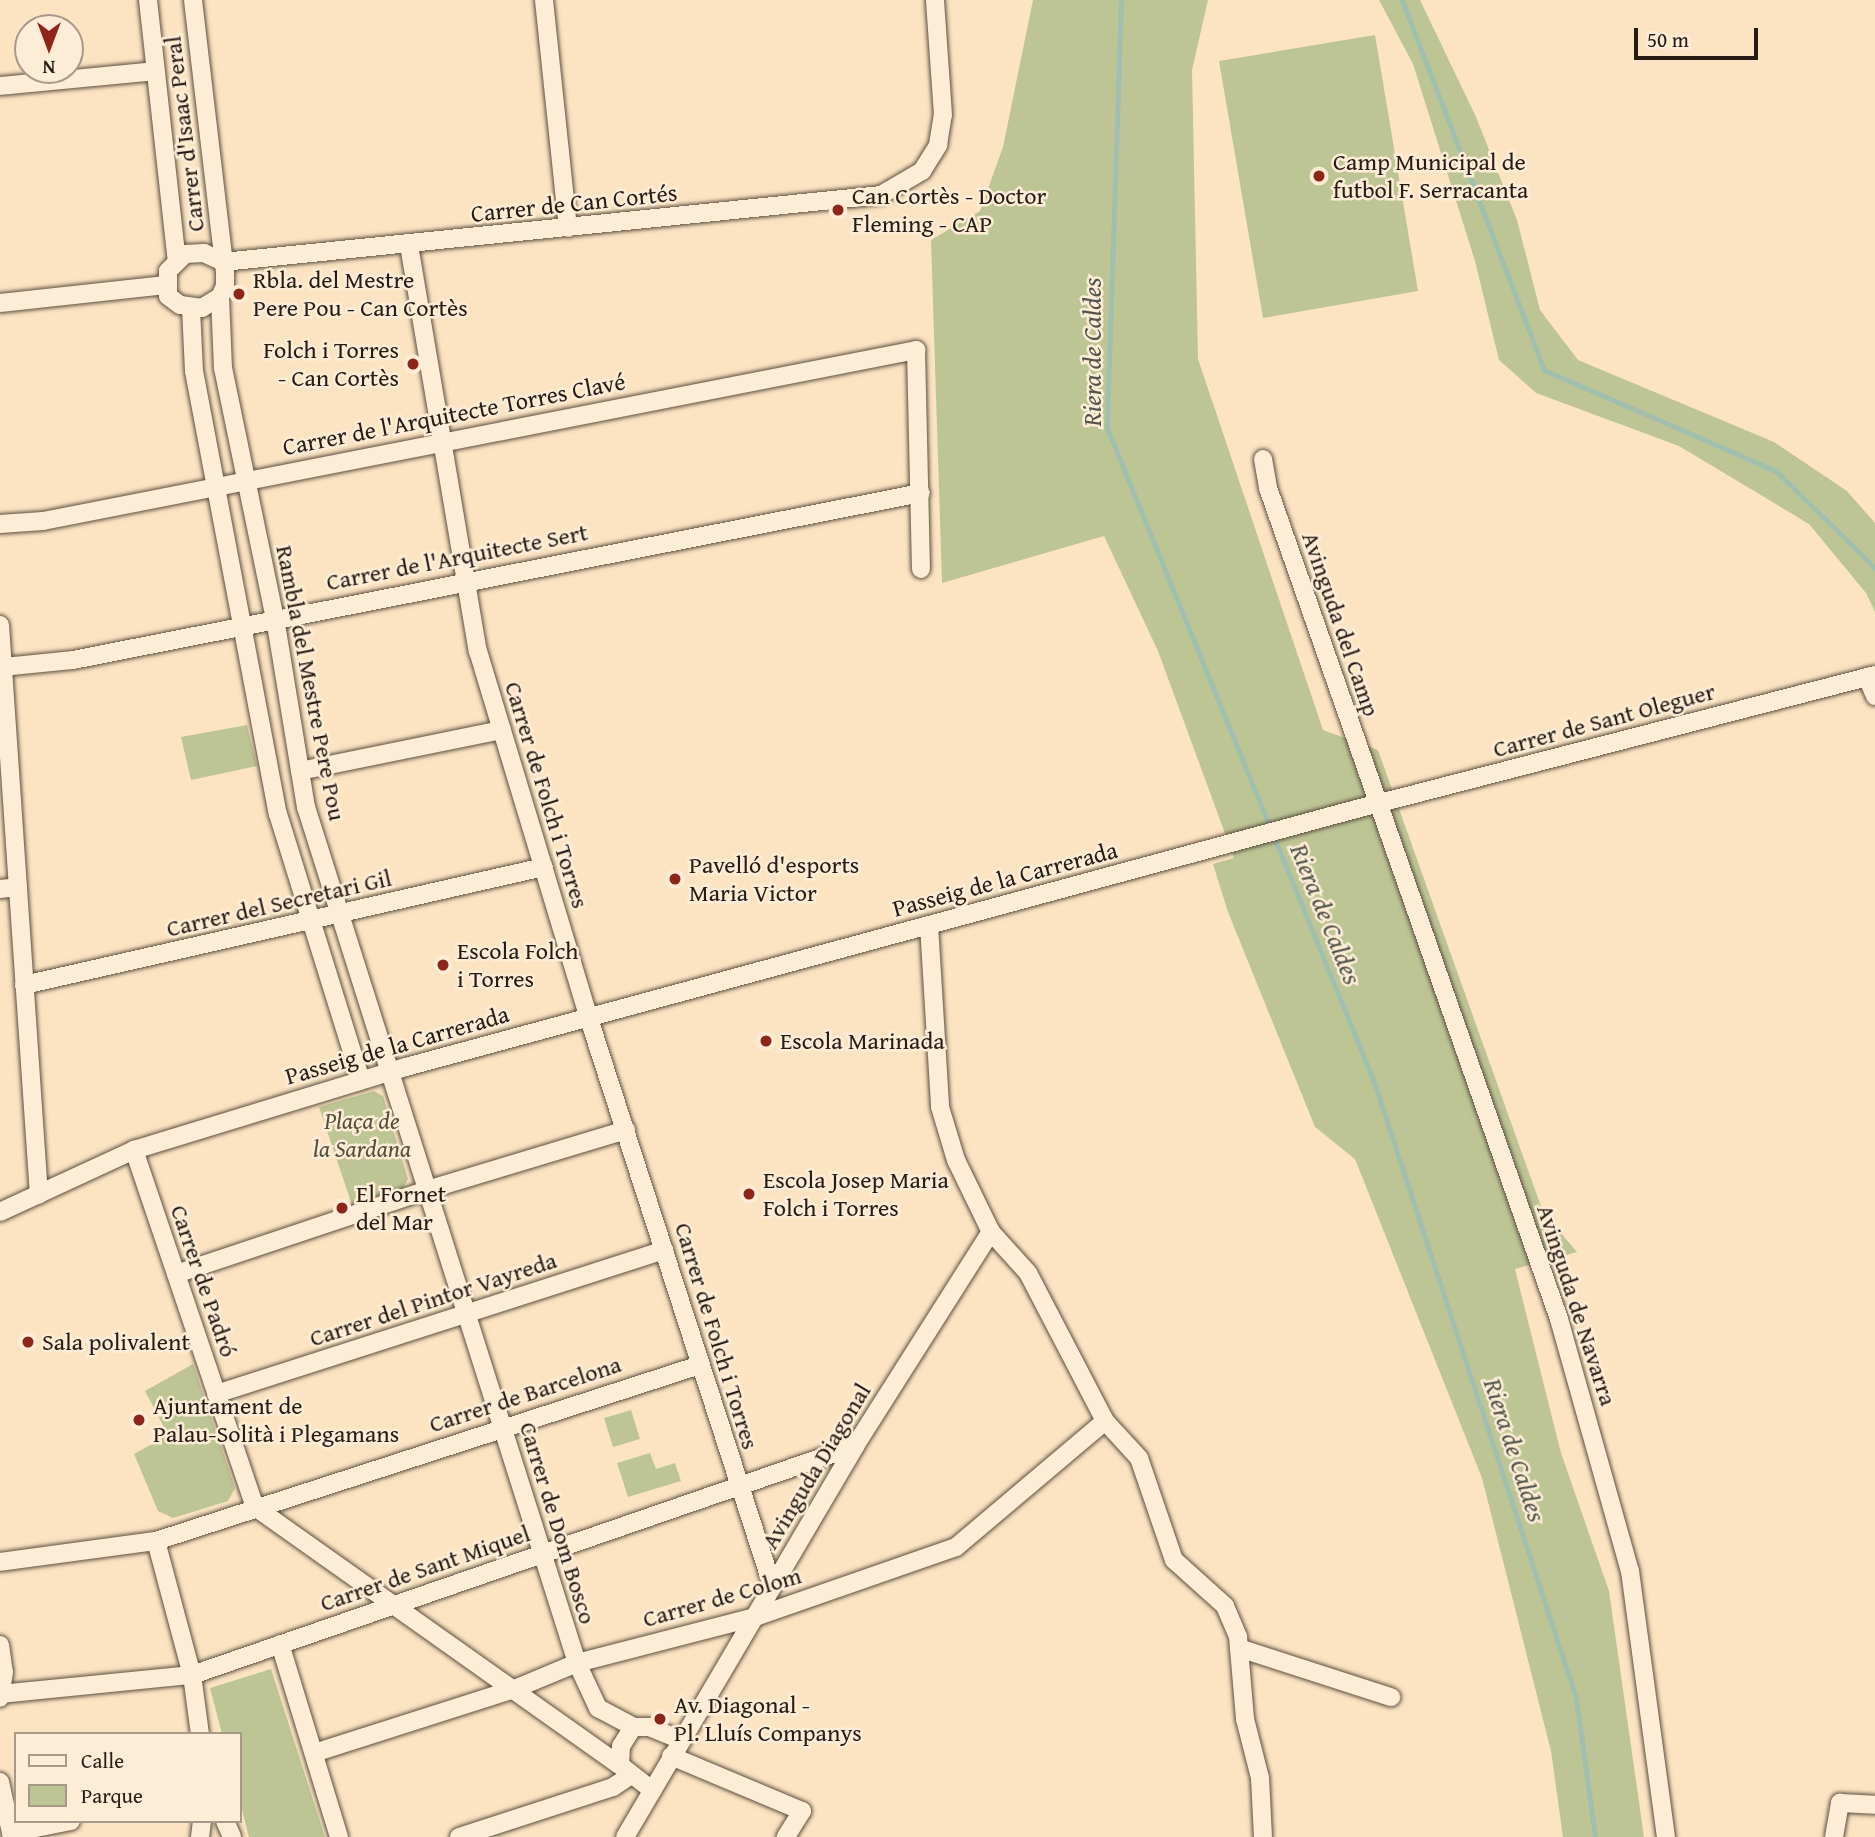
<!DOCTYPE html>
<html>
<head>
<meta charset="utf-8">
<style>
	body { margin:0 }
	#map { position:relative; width:1875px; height:1837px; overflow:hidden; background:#fce4c2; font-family:"Gentium Book Plus",serif }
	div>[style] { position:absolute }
	.green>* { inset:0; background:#bdc595 }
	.stream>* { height:5px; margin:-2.5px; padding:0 2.5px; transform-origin:2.5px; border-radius:2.5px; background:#a0bfaf }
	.roads { filter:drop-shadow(0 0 2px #5c4e40) drop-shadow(0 0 2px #5c4e40) }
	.minor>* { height:18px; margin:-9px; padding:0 9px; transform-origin:9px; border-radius:9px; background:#fdedd7 }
	.dots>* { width:19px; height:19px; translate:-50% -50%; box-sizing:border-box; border:4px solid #fdedd7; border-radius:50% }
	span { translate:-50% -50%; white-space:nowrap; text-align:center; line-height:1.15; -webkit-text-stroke:5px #fdedd7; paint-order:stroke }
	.street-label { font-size:24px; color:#271c15 }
	.poi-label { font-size:24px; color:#271c15 }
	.left { translate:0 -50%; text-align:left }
	.right { translate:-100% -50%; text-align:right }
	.park-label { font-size:24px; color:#544f3b; font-style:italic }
	.water-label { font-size:26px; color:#51554b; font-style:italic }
	.legend { position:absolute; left:14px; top:1732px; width:228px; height:91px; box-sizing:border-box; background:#fdedd7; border:2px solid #a79989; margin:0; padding:9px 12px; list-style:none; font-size:21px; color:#271c15 }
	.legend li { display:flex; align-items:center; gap:14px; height:35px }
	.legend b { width:35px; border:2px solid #a79989 }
	.north { position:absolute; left:14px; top:14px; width:70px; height:70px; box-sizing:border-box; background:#fdedd7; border:2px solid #a79989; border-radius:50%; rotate:180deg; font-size:19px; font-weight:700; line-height:28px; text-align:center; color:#271c15 }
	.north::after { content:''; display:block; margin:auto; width:24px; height:32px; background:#8f2418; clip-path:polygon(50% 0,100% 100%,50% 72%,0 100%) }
	.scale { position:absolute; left:1634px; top:28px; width:124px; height:32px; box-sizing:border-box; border:4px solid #271c15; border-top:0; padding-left:9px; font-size:21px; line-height:24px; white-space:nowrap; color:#271c15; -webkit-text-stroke:5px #fdedd7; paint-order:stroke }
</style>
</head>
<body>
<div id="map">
	<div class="green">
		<div style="clip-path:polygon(1033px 0,1208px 0,1192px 70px,1198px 359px,1323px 730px,1378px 750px,1543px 1212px,1577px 1252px,1515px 1269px,1561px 1453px,1609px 1591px,1644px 1837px,1563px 1837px,1551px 1751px,1482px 1478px,1355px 1159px,1315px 1127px,1228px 912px,1213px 864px,1234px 858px,1158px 651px,1104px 536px,942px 583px,931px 240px,980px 211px,1003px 147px)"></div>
		<div style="clip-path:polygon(1379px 0,1420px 0,1476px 117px,1517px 220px,1540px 310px,1578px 360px,1774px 442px,1847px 491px,1875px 523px,1875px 612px,1866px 593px,1809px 524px,1679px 446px,1536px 393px,1499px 360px,1475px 261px,1413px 64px)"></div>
		<div style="clip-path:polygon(1375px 35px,1418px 291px,1263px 318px,1219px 61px)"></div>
		<div style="clip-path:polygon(247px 725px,257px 766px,191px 780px,181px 737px)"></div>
		<div style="clip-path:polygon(374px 1091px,383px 1096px,408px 1179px,403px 1188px,352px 1205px,319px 1107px)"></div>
		<div style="clip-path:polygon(193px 1364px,235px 1488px,228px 1501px,173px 1518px,158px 1511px,134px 1454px,168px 1435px,145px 1391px)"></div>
		<div style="clip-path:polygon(631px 1410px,640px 1439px,613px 1447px,604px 1418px)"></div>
		<div style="clip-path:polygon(650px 1453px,656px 1469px,675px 1463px,681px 1481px,628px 1497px,617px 1463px)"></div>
		<div style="clip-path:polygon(271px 1669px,325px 1837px,249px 1837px,240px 1802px,240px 1734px,222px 1734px,210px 1688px)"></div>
	</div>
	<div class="stream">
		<div style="left:1121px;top:0;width:428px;rotate:91.9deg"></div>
		<div style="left:1107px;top:428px;width:706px;rotate:67.79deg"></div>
		<div style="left:1374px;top:1082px;width:648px;rotate:71.84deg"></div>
		<div style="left:1576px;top:1698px;width:140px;rotate:82.2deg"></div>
		<div style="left:1402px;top:0;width:396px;rotate:69deg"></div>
		<div style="left:1544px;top:370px;width:253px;rotate:23.5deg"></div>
		<div style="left:1776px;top:471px;width:139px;rotate:44.4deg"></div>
	</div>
	<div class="roads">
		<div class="minor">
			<div style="left:148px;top:0;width:263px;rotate:83.7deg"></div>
			<div style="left:193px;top:0;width:276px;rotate:83.3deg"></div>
			<div style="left:225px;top:274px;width:12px;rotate:90deg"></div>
			<div style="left:225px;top:286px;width:12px;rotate:114deg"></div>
			<div style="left:220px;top:297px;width:21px;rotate:149deg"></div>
			<div style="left:202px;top:308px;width:22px;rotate:-172deg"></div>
			<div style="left:180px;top:305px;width:15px;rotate:-143deg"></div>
			<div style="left:168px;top:296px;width:25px;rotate:-90deg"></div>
			<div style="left:168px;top:271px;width:24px;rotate:-45deg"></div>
			<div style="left:185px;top:254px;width:19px;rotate:-3deg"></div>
			<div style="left:204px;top:253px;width:21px;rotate:25deg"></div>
			<div style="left:544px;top:0;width:229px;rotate:84deg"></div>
			<div style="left:0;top:86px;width:156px;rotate:-5.5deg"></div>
			<div style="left:409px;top:245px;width:412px;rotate:80.4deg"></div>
			<div style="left:478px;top:651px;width:391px;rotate:73.2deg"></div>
			<div style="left:591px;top:1025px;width:589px;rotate:72.09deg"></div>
			<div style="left:223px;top:262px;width:661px;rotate:-5.81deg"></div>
			<div style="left:881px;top:195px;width:48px;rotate:-30.3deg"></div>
			<div style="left:922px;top:171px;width:31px;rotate:-58deg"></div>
			<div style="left:938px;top:145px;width:30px;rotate:-81deg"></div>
			<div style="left:943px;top:115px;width:115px;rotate:-94deg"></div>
			<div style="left:220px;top:297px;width:71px;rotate:87.6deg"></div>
			<div style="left:223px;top:368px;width:255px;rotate:78.3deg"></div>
			<div style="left:275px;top:618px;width:192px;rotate:80.7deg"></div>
			<div style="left:306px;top:807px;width:898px;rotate:72.43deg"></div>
			<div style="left:577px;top:1663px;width:50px;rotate:65deg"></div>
			<div style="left:598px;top:1708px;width:40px;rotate:28deg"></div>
			<div style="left:0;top:303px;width:167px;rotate:-6.2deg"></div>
			<div style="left:191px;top:308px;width:63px;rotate:87.3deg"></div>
			<div style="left:194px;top:371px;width:451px;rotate:79.3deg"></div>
			<div style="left:278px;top:814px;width:279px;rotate:72.7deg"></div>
			<div style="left:1263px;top:459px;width:29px;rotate:80deg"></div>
			<div style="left:1268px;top:488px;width:880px;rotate:70.7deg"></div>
			<div style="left:1559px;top:1319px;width:262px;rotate:74.3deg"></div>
			<div style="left:1630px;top:1571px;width:268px;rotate:82.3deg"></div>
			<div style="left:0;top:524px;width:43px;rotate:-4deg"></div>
			<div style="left:43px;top:521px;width:890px;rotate:-11.08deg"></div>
			<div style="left:916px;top:350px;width:219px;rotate:88.7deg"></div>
			<div style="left:0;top:625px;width:571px;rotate:86.09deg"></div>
			<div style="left:3px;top:667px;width:70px;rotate:-5.7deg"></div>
			<div style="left:73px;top:660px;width:864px;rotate:-11.14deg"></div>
			<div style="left:1867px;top:677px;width:21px;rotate:67deg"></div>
			<div style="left:300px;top:771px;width:206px;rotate:-11.5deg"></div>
			<div style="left:0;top:889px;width:18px;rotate:-6deg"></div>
			<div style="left:929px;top:925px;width:182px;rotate:86.5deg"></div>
			<div style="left:940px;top:1107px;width:55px;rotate:73.2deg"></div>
			<div style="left:956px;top:1160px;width:80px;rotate:64.1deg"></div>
			<div style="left:991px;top:1232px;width:55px;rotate:47.9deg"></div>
			<div style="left:1028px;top:1273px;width:167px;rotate:62.5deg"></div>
			<div style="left:1105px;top:1421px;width:50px;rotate:47.4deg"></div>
			<div style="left:1139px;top:1458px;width:108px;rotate:71.1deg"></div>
			<div style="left:1174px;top:1560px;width:69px;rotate:42deg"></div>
			<div style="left:1225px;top:1606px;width:34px;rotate:67deg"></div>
			<div style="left:1238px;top:1637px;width:82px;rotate:85.1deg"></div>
			<div style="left:1245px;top:1719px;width:61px;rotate:75.7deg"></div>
			<div style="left:1260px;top:1778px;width:59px;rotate:87.1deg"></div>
			<div style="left:24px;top:985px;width:533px;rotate:-12.79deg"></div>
			<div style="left:134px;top:1150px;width:377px;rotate:71.3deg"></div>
			<div style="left:255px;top:1507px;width:447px;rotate:35.3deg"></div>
			<div style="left:0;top:1212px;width:148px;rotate:-24.8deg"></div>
			<div style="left:134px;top:1150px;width:284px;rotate:-17deg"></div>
			<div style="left:406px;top:1067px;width:973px;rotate:-15.19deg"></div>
			<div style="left:1345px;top:812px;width:547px;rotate:-14.49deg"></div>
			<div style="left:176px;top:1274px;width:265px;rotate:-18.5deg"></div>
			<div style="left:427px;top:1190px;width:208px;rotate:-16.8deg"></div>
			<div style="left:216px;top:1394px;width:471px;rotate:-17.8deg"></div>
			<div style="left:156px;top:1541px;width:139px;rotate:75deg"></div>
			<div style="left:192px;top:1675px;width:60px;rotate:82.3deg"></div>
			<div style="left:0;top:1562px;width:157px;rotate:-7.7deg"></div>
			<div style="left:156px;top:1541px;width:572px;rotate:-17.93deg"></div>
			<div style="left:280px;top:1644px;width:202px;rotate:73deg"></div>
			<div style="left:0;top:1645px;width:27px;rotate:82deg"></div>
			<div style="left:4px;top:1672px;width:26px;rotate:99deg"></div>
			<div style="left:1239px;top:1648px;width:160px;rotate:17.9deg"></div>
			<div style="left:0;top:1694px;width:193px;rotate:-5.7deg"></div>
			<div style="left:192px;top:1675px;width:701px;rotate:-19.05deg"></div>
			<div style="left:633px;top:1727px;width:22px;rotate:122deg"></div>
			<div style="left:621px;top:1746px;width:19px;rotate:93deg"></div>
			<div style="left:620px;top:1765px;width:41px;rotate:38deg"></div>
			<div style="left:633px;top:1727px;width:16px"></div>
			<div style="left:649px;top:1727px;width:35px;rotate:22deg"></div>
			<div style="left:314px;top:1753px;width:208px;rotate:-17.7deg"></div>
			<div style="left:512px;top:1690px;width:70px;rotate:-22.6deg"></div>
			<div style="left:577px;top:1663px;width:184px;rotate:-14.5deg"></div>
			<div style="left:755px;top:1617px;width:213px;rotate:-19.2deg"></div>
			<div style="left:956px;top:1547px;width:195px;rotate:-40.2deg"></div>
			<div style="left:671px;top:1756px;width:142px;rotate:22.8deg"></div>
			<div style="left:802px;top:1811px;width:31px;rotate:122deg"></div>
			<div style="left:0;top:1782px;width:56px;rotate:77.7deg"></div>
			<div style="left:225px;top:1821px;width:17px;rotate:66deg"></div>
			<div style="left:11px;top:1833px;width:61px;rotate:-11.3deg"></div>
			<div style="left:200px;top:1837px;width:16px;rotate:-83deg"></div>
			<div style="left:459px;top:1837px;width:162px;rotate:-18deg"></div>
			<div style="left:613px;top:1787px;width:22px;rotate:-34deg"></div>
			<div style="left:625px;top:1837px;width:454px;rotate:-59.5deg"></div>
			<div style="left:855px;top:1446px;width:254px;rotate:-57.6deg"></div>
			<div style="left:1834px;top:1837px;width:35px;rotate:-80deg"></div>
			<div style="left:1840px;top:1803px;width:35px;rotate:3deg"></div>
		</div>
	</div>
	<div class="dots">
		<div style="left:1319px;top:176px;background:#8f2418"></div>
		<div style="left:838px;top:210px;background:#8f2418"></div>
		<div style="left:239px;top:294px;background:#8f2418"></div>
		<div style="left:413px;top:364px;background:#8f2418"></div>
		<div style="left:675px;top:879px;background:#8f2418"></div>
		<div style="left:443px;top:965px;background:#8f2418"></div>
		<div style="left:766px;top:1041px;background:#8f2418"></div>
		<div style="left:749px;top:1194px;background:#8f2418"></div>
		<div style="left:342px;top:1208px;background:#8f2418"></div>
		<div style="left:28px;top:1342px;background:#8f2418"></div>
		<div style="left:139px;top:1420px;background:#8f2418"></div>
		<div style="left:660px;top:1719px;background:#8f2418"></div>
	</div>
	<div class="street-label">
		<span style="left:184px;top:134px;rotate:-97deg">Carrer d'Isaac Peral</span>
		<span style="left:574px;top:203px;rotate:-6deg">Carrer de Can Cortés</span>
		<span style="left:454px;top:414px;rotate:-11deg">Carrer de l'Arquitecte Torres Clavé</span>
		<span style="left:457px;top:557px;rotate:-11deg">Carrer de l'Arquitecte Sert</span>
		<span style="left:1341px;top:624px;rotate:71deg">Avinguda del Camp</span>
		<span style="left:311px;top:683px;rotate:79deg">Rambla del Mestre Pere Pou</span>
		<span style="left:1604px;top:720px;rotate:-15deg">Carrer de Sant Oleguer</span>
		<span style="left:547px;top:795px;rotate:73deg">Carrer de Folch i Torres</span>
		<span style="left:1005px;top:879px;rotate:-15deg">Passeig de la Carrerada</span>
		<span style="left:279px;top:903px;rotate:-13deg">Carrer del Secretari Gil</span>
		<span style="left:397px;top:1045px;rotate:-16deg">Passeig de la Carrerada</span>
		<span style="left:204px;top:1281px;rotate:71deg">Carrer de Padró</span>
		<span style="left:433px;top:1299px;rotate:-18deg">Carrer del Pintor Vayreda</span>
		<span style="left:1577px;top:1305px;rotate:72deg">Avinguda de Navarra</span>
		<span style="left:717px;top:1336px;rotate:73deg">Carrer de Folch i Torres</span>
		<span style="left:525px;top:1394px;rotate:-18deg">Carrer de Barcelona</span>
		<span style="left:816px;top:1466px;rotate:-59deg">Avinguda Diagonal</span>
		<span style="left:558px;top:1523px;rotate:73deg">Carrer de Dom Bosco</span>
		<span style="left:425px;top:1568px;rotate:-19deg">Carrer de Sant Miquel</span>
		<span style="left:722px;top:1597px;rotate:-16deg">Carrer de Colom</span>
	</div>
	<div class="poi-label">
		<span class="left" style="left:1333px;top:176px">Camp Municipal de<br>futbol F. Serracanta</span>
		<span class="left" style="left:852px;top:210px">Can Cortès - Doctor<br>Fleming - CAP</span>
		<span class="left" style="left:253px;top:294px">Rbla. del Mestre<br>Pere Pou - Can Cortès</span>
		<span class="right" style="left:399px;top:364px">Folch i Torres<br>- Can Cortès</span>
		<span class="left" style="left:689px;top:879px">Pavelló d'esports<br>Maria Victor</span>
		<span class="left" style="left:457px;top:965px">Escola Folch<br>i Torres</span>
		<span class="left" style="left:780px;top:1041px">Escola Marinada</span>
		<span class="left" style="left:763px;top:1194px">Escola Josep Maria<br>Folch i Torres</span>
		<span class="left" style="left:356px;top:1208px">El Fornet<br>del Mar</span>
		<span class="left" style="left:42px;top:1342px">Sala polivalent</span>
		<span class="left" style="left:153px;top:1420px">Ajuntament de<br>Palau-Solità i Plegamans</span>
		<span class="left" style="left:674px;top:1719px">Av. Diagonal -<br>Pl. Lluís Companys</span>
	</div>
	<div class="park-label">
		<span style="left:362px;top:1135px">Plaça de<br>la Sardana</span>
	</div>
	<div class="water-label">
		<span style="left:1092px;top:352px;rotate:-90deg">Riera de Caldes</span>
		<span style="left:1326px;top:914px;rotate:68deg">Riera de Caldes</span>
		<span style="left:1515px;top:1450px;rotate:72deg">Riera de Caldes</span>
	</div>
	<ul class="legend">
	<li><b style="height:9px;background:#fdedd7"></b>Calle</li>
	<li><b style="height:19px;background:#bdc595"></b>Parque</li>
	</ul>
	<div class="north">N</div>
	<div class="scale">50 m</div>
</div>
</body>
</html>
